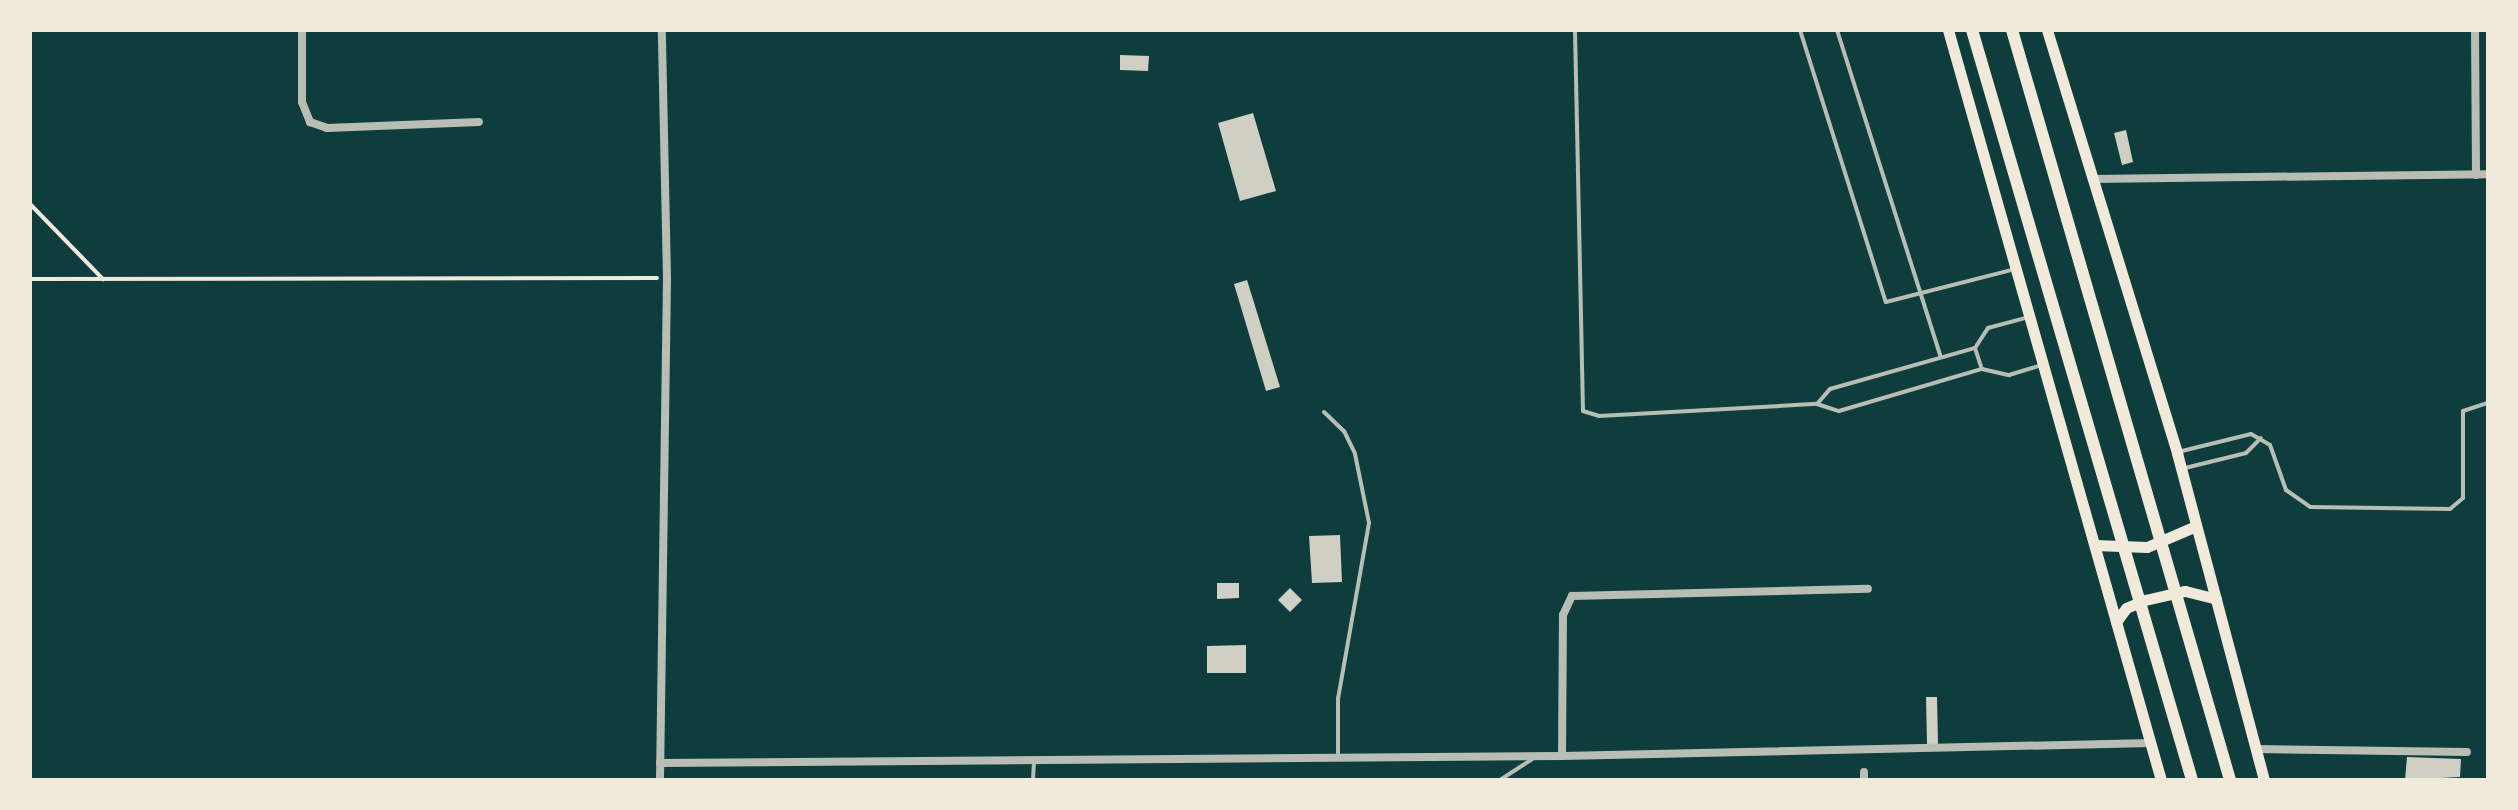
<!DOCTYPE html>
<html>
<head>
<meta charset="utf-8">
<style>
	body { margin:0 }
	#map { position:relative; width:2518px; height:810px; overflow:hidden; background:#0f3d3e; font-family:Spectral,serif }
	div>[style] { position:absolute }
	.building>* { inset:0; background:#cfcfc3 }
	.path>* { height:4px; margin:-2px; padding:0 2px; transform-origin:2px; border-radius:2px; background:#f1e9da }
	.service>* { height:4px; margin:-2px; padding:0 2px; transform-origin:2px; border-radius:2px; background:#b8beb3 }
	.minor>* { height:8px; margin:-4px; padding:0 4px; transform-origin:4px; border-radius:4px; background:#b8beb3 }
	.secondary>* { height:11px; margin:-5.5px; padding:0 5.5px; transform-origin:5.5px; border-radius:5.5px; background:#f1e9da }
	.trunk>* { height:12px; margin:-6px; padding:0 6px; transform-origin:6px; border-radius:6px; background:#f1e9da }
	span { translate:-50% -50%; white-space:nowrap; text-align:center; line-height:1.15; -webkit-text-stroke:10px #f1e9da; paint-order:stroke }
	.frame { position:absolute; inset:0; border:32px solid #f1e9da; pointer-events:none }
</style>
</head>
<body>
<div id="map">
	<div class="building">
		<div style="clip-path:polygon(1120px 55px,1149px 56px,1148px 71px,1120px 70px)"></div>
		<div style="clip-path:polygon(1253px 113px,1276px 191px,1240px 201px,1218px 123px)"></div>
		<div style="clip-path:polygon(2126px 130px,2133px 162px,2122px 165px,2114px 133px)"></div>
		<div style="clip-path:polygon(1247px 280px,1280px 387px,1266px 391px,1234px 284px)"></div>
		<div style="clip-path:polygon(1340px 535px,1342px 582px,1312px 583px,1309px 536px)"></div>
		<div style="clip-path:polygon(1217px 583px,1239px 583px,1239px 598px,1217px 599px)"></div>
		<div style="clip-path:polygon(1290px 588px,1302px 600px,1290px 612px,1278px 600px)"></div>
		<div style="clip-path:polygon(1246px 645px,1246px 673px,1207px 673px,1207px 646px)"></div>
		<div style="clip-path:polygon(1926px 697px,1937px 697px,1938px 744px,1927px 744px)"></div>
		<div style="clip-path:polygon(2407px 757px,2461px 759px,2460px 777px,2405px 780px)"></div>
	</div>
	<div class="path">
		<div style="left:30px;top:204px;width:105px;rotate:45.8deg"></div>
		<div style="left:30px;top:279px;width:627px;rotate:-0.09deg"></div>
	</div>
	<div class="service">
		<div style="left:1575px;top:30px;width:381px;rotate:88.8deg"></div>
		<div style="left:1583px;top:411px;width:17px;rotate:17deg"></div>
		<div style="left:1599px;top:416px;width:218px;rotate:-3.2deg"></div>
		<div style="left:1817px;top:404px;width:23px;rotate:18deg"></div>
		<div style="left:1839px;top:411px;width:149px;rotate:-16.4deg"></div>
		<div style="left:1982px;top:369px;width:28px;rotate:13deg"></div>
		<div style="left:2009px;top:375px;width:34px;rotate:-17deg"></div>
		<div style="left:1800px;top:30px;width:285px;rotate:72.5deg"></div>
		<div style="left:1886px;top:302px;width:133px;rotate:-14.3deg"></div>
		<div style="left:1837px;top:30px;width:343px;rotate:72.4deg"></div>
		<div style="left:1975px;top:348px;width:20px;rotate:72deg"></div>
		<div style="left:1817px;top:404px;width:20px;rotate:-49deg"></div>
		<div style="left:1830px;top:389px;width:151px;rotate:-15.8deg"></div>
		<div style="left:1975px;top:348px;width:24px;rotate:-57deg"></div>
		<div style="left:1988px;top:328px;width:38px;rotate:-15deg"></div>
		<div style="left:1324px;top:412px;width:28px;rotate:44deg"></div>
		<div style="left:1344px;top:431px;width:25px;rotate:64deg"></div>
		<div style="left:1355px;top:454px;width:70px;rotate:78.5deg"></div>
		<div style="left:1369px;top:523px;width:178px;rotate:100deg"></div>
		<div style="left:1338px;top:698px;width:59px;rotate:90deg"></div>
		<div style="left:2182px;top:451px;width:71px;rotate:-13.8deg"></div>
		<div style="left:2251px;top:434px;width:22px;rotate:30deg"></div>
		<div style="left:2270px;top:445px;width:48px;rotate:70.4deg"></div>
		<div style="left:2286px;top:490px;width:29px;rotate:35deg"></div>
		<div style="left:2310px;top:507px;width:140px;rotate:0.8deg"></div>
		<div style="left:2450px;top:509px;width:17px;rotate:-40deg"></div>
		<div style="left:2463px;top:498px;width:87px;rotate:-90deg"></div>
		<div style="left:2463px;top:411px;width:26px;rotate:-18deg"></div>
		<div style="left:2185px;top:468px;width:63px;rotate:-13.8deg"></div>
		<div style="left:2246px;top:453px;width:21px;rotate:-45deg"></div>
		<div style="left:1033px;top:780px;width:20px;rotate:-87deg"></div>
		<div style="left:1500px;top:780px;width:38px;rotate:-33deg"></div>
	</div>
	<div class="minor">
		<div style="left:302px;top:30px;width:72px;rotate:90deg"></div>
		<div style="left:302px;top:102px;width:22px;rotate:68deg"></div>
		<div style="left:310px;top:122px;width:18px;rotate:19deg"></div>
		<div style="left:327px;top:128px;width:152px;rotate:-2.3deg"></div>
		<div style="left:2475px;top:30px;width:145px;rotate:89.6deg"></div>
		<div style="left:2092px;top:179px;width:396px;rotate:-0.7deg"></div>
		<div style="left:2255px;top:749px;width:212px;rotate:0.8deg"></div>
		<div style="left:1562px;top:756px;width:141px;rotate:-89.6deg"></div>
		<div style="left:1563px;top:615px;width:21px;rotate:-65deg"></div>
		<div style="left:1572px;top:596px;width:296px;rotate:-1.4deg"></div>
		<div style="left:660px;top:763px;width:902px;rotate:-0.44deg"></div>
		<div style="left:1562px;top:756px;width:589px;rotate:-1.26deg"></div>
		<div style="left:1864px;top:772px;width:8px;rotate:90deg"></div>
		<div style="left:660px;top:780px;width:502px;rotate:-89.2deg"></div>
		<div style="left:667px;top:278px;width:248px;rotate:-91.2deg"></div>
	</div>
	<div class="secondary">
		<div style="left:1948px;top:30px;width:780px;rotate:74.15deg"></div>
		<div style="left:2047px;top:30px;width:443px;rotate:72.9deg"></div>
		<div style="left:2177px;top:453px;width:338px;rotate:75.1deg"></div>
		<div style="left:2095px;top:545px;width:52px;rotate:2.2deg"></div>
		<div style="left:2147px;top:547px;width:53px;rotate:-23.2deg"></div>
		<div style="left:2116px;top:622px;width:17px;rotate:-54deg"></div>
		<div style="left:2126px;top:608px;width:21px;rotate:-23deg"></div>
		<div style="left:2145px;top:600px;width:41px;rotate:-12.7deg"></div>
		<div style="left:2185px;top:591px;width:32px;rotate:14deg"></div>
	</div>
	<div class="trunk">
		<div style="left:1972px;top:30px;width:782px;rotate:73.65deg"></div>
		<div style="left:2012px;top:30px;width:781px;rotate:73.79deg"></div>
	</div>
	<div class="frame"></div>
</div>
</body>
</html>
